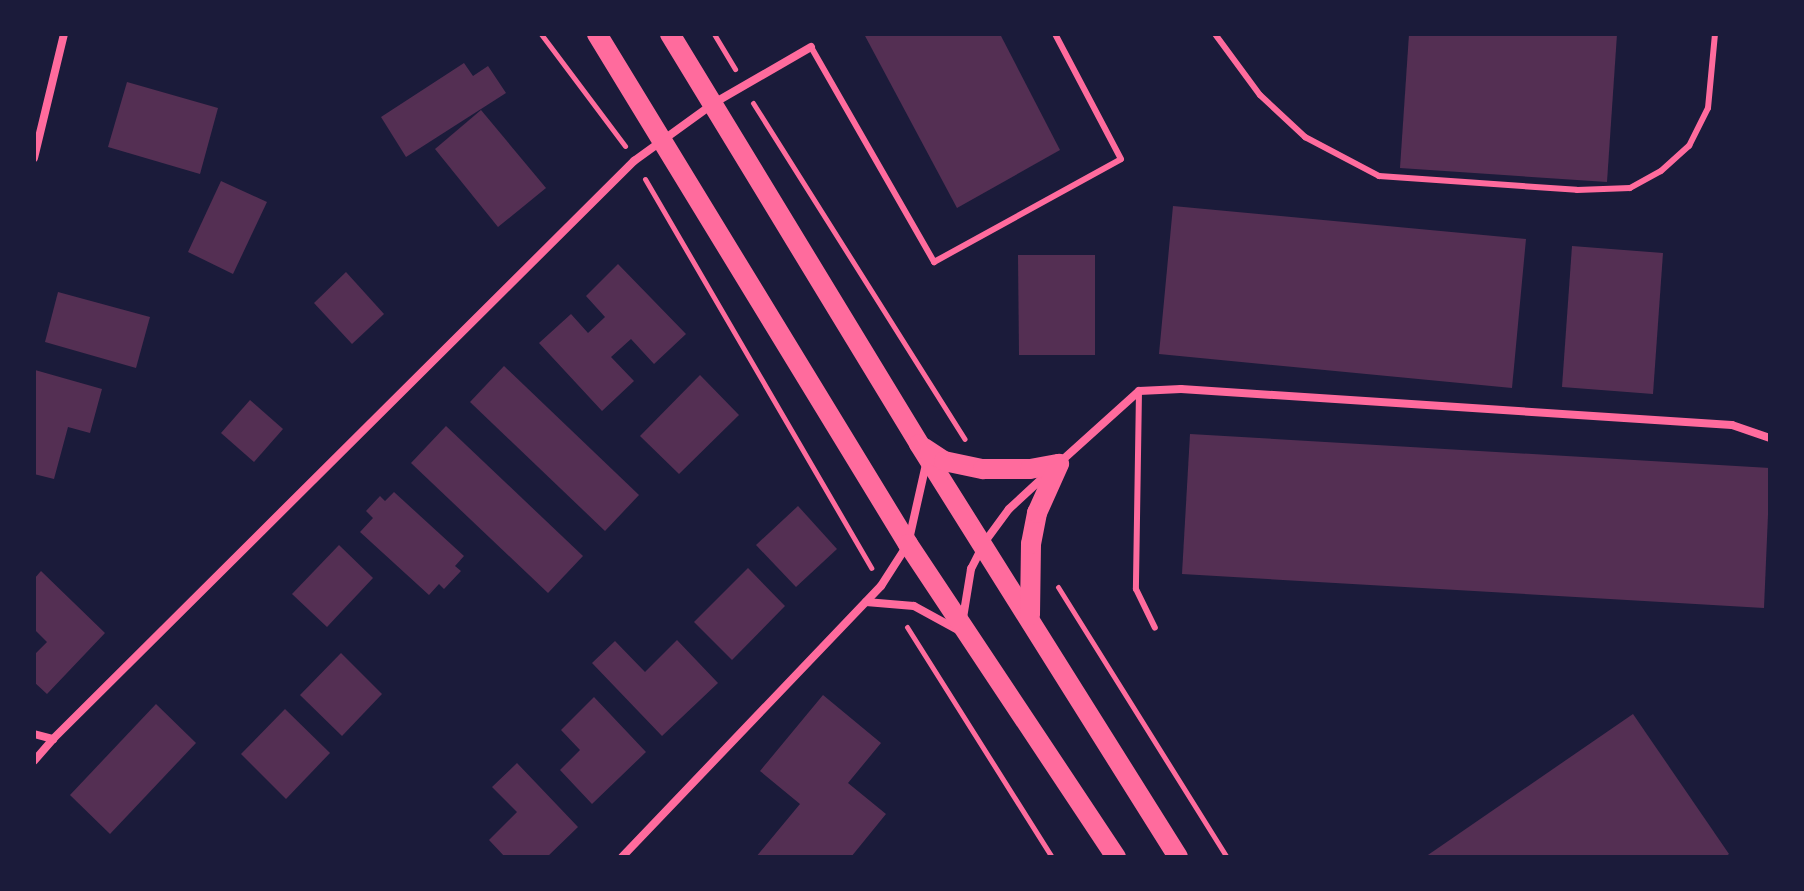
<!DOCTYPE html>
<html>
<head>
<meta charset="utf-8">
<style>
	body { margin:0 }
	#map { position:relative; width:1804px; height:891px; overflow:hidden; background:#1b1b3a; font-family:Commissioner,sans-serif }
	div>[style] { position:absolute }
	.building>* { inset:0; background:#542f53 }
	.path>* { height:5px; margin:-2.5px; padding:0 2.5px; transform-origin:2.5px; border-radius:2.5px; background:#ff6b9d }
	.service>* { height:6px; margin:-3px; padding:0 3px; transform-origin:3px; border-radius:3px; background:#ff6b9d }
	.minor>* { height:8px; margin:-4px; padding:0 4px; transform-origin:4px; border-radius:4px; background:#ff6b9d }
	.primary>* { height:20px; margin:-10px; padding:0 10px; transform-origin:10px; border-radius:10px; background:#ff6b9d }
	span { translate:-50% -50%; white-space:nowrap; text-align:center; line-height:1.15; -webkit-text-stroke:6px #1b1b3a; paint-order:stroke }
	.frame { position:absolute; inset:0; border:36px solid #1b1b3a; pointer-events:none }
</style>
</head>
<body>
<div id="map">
	<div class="building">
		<div style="clip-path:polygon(864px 34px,1000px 34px,1060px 150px,957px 208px)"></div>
		<div style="clip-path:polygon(1409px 34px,1617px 34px,1607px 182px,1400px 168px)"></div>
		<div style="clip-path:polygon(464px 63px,473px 76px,488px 66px,506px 93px,406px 157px,381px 117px)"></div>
		<div style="clip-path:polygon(127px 82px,218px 108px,200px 174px,108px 147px)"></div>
		<div style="clip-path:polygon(481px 110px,546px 188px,498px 227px,435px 149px)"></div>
		<div style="clip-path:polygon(221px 181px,267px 202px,233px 274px,188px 252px)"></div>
		<div style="clip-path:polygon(1173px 206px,1526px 239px,1512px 388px,1159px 354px)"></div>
		<div style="clip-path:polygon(1572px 246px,1663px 253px,1653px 394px,1562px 387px)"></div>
		<div style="clip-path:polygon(1018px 255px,1095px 255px,1095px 355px,1019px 355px)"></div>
		<div style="clip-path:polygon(618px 264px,686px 334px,654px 364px,631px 339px,611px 357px,634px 381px,602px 411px,539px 343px,571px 314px,588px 333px,605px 317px,586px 296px)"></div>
		<div style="clip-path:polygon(346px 272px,384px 314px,352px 344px,314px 303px)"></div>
		<div style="clip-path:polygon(58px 292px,150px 317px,136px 368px,45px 342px)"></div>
		<div style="clip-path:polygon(504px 366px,639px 495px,605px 531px,470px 402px)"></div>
		<div style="clip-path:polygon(35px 370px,102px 389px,90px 433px,68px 427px,54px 479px,34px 474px)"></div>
		<div style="clip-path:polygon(700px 375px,739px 415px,679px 474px,640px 436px)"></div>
		<div style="clip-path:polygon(250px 400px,283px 429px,254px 462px,221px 433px)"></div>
		<div style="clip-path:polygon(446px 426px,583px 556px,548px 593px,411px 463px)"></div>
		<div style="clip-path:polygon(1190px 434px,1770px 468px,1764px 608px,1182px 574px)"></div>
		<div style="clip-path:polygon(394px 492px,464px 556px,455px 566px,461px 571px,444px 589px,439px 584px,429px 595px,360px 532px,373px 518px,366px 511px,380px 496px,385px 501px)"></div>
		<div style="clip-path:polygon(798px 506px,837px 549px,796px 587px,756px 545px)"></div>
		<div style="clip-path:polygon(339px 545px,373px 578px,327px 627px,292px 594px)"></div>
		<div style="clip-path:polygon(748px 568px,785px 606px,732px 660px,694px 622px)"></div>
		<div style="clip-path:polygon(41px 571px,105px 633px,47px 694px,34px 682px,34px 655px,47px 642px,34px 629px,34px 579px)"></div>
		<div style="clip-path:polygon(677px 640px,718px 683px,662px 736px,592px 663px,615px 641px,645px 672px)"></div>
		<div style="clip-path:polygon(341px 653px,382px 694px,342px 736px,300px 695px)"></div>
		<div style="clip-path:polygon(823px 695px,881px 743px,848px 783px,886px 814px,851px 857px,756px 857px,800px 804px,760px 771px)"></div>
		<div style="clip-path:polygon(594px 697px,646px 752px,592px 804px,560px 770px,580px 750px,561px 730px)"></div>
		<div style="clip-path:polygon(156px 704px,196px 743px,110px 834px,70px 795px)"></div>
		<div style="clip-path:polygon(285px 709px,330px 753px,286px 799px,241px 754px)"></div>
		<div style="clip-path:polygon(1633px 714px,1729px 854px,1725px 857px,1425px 857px)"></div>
		<div style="clip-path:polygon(517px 763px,578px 827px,547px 857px,505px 857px,489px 840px,517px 812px,492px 787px)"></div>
	</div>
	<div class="path">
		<div style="left:541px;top:34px;width:140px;rotate:53.1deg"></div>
		<div style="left:714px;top:34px;width:41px;rotate:59deg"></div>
		<div style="left:753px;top:103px;width:397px;rotate:57.8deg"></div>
		<div style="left:645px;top:179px;width:450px;rotate:59.8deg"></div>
		<div style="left:1058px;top:587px;width:319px;rotate:58deg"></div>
		<div style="left:907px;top:627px;width:272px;rotate:57.8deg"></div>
	</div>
	<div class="service">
		<div style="left:1215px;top:34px;width:76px;rotate:53.6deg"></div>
		<div style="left:1260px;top:95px;width:62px;rotate:43deg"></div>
		<div style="left:1305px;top:137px;width:84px;rotate:27.8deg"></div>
		<div style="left:1379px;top:176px;width:198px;rotate:4deg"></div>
		<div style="left:1577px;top:190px;width:53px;rotate:-2.2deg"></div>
		<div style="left:1630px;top:188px;width:35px;rotate:-29deg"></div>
		<div style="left:1661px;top:171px;width:38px;rotate:-42deg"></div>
		<div style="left:1689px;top:146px;width:42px;rotate:-63.4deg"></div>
		<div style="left:1708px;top:108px;width:74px;rotate:-84.6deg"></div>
		<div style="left:811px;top:47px;width:248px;rotate:60.2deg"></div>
		<div style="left:934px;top:262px;width:213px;rotate:-28.8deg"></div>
		<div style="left:1121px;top:159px;width:141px;rotate:-117.8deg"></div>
		<div style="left:1139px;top:391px;width:198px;rotate:90.9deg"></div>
		<div style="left:1136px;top:589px;width:43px;rotate:64deg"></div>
	</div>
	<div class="minor">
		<div style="left:34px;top:158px;width:128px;rotate:-76.4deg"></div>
		<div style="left:1058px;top:464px;width:109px;rotate:-42deg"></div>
		<div style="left:1139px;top:391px;width:42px;rotate:-2.7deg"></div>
		<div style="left:1181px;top:389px;width:552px;rotate:3.74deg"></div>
		<div style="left:1732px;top:425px;width:40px;rotate:18.9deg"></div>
		<div style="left:866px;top:602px;width:48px;rotate:4.8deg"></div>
		<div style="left:914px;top:606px;width:50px;rotate:28.6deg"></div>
		<div style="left:963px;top:618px;width:50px;rotate:-80.7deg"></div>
		<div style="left:971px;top:569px;width:29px;rotate:-63deg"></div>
		<div style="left:984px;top:543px;width:42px;rotate:-53.7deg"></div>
		<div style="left:1009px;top:509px;width:53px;rotate:-42.7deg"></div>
		<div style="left:34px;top:734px;width:20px;rotate:15deg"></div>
		<div style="left:53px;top:739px;width:820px;rotate:-44.85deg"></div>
		<div style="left:634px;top:161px;width:99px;rotate:-35.9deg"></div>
		<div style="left:714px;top:103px;width:112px;rotate:-30deg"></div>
		<div style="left:34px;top:761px;width:29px;rotate:-49deg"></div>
		<div style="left:622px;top:857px;width:375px;rotate:-46.3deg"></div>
		<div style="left:881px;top:586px;width:50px;rotate:-57.3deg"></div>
		<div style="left:908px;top:544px;width:82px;rotate:-77.3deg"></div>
	</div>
	<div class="primary">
		<div style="left:597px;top:34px;width:597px;rotate:58.62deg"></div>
		<div style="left:908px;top:544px;width:376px;rotate:56.4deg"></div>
		<div style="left:670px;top:34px;width:480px;rotate:58.7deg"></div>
		<div style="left:919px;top:444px;width:487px;rotate:57.9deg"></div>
		<div style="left:924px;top:448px;width:24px;rotate:33deg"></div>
		<div style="left:944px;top:461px;width:40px;rotate:12deg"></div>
		<div style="left:983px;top:469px;width:47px"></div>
		<div style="left:1030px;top:469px;width:29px;rotate:-10deg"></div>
		<div style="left:1030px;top:615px;width:71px;rotate:-89.2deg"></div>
		<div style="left:1031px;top:544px;width:32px;rotate:-79deg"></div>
		<div style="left:1037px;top:513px;width:54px;rotate:-65.8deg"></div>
	</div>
	<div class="frame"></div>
</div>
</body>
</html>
